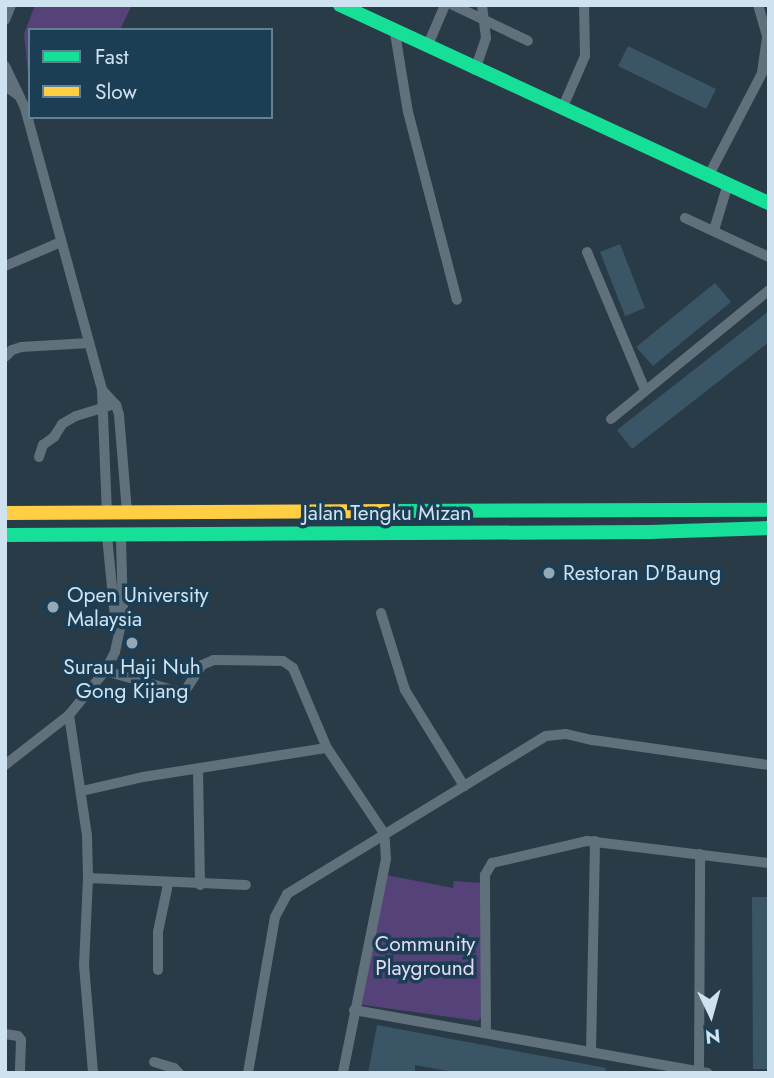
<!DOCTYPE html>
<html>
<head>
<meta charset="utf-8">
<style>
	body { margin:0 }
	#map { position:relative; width:774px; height:1078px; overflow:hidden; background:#293b47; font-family:Jost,sans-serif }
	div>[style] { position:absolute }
	.green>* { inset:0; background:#544279 }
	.building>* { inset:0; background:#3a5565 }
	.street>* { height:10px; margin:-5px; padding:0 5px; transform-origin:5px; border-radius:5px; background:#61717c }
	.fast>* { height:14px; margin:-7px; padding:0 7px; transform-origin:7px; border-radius:7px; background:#16e098 }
	.slow>* { height:14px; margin:-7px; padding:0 7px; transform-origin:7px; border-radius:7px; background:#ffcf43 }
	.dots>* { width:19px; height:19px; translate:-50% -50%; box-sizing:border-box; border:4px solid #1c3e54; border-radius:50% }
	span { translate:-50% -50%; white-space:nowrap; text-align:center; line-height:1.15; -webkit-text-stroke:7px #1c3e54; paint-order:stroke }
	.street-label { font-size:21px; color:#cfe2f0 }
	.poi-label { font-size:21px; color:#cfe2f0 }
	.left { translate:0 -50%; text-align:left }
	.park-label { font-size:21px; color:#e3daf4 }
	.frame { position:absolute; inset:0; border:7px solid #cfe2f0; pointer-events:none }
	.legend { position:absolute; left:28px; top:28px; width:245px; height:91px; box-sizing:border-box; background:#1c3e54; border:2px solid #648092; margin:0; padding:9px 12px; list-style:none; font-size:21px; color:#cfe2f0 }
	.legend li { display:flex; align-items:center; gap:14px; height:35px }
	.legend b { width:35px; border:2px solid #648092 }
	.north { position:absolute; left:676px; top:980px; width:70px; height:70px; -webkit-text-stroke:5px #1c3e54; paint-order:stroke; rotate:175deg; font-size:19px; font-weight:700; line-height:28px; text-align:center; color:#cfe2f0 }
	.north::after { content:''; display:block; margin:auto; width:24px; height:32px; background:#cfe2f0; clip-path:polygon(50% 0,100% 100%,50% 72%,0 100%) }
</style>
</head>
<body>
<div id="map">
	<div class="green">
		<div style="clip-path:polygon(35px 5px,132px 5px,120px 30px,30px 30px,30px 93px,24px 34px)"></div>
		<div style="clip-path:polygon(386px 875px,453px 888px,454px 881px,481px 883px,482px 1016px,478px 1021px,357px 1004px)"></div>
	</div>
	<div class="building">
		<div style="clip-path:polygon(628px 46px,716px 89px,706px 109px,618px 66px)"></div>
		<div style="clip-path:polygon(620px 244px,645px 308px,625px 316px,600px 252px)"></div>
		<div style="clip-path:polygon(715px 283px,731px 302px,653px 366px,636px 347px)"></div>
		<div style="clip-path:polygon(769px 311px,769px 342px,632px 449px,617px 430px)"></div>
		<div style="clip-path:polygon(752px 897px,769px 897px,769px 1069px,753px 1069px)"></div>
		<div style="clip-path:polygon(377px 1025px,606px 1068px,605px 1073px,459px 1073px,415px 1065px,415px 1073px,368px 1073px)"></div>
	</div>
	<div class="street">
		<div style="left:453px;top:5px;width:83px;rotate:25.6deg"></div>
		<div style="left:5px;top:20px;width:16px;rotate:-68deg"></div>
		<div style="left:395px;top:33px;width:80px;rotate:80.7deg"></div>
		<div style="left:408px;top:112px;width:194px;rotate:75.4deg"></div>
		<div style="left:427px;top:47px;width:46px;rotate:-66.8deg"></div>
		<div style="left:5px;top:66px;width:47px;rotate:64.5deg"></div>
		<div style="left:25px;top:108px;width:292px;rotate:74.7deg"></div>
		<div style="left:102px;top:390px;width:123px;rotate:87.7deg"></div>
		<div style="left:475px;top:70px;width:34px;rotate:-71deg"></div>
		<div style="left:486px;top:38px;width:33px;rotate:-97deg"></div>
		<div style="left:5px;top:86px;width:16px;rotate:35deg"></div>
		<div style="left:562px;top:109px;width:58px;rotate:-66.5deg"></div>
		<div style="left:585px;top:56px;width:51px;rotate:-91.1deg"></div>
		<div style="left:709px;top:175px;width:115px;rotate:-62.5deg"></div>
		<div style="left:762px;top:73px;width:37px;rotate:-82deg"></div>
		<div style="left:767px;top:36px;width:32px;rotate:-106deg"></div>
		<div style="left:685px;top:218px;width:93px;rotate:24.9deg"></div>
		<div style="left:714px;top:230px;width:48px;rotate:-73.1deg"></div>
		<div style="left:587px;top:252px;width:150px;rotate:67.2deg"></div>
		<div style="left:5px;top:266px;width:61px;rotate:-23.2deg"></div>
		<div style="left:5px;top:357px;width:10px;rotate:-45deg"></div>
		<div style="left:12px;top:350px;width:9px;rotate:-18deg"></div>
		<div style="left:21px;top:347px;width:68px;rotate:-3.4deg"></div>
		<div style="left:102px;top:390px;width:21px;rotate:47deg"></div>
		<div style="left:116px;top:405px;width:10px;rotate:73deg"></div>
		<div style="left:119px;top:415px;width:97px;rotate:85.3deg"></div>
		<div style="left:611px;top:419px;width:204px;rotate:-39.2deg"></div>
		<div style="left:39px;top:457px;width:13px;rotate:-72deg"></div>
		<div style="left:43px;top:445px;width:14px;rotate:-36deg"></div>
		<div style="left:54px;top:437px;width:15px;rotate:-58deg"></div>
		<div style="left:62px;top:424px;width:16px;rotate:-30deg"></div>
		<div style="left:76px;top:416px;width:34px;rotate:-17deg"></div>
		<div style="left:107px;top:536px;width:81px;rotate:84.4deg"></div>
		<div style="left:115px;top:617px;width:9px;rotate:54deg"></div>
		<div style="left:381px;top:613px;width:81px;rotate:72.7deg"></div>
		<div style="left:405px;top:690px;width:113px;rotate:58.4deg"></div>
		<div style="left:105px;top:671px;width:78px;rotate:15.6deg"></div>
		<div style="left:180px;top:692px;width:5px;rotate:-11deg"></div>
		<div style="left:185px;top:691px;width:31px;rotate:-57deg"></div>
		<div style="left:202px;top:665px;width:13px;rotate:-23deg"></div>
		<div style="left:214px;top:660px;width:69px;rotate:0.8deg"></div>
		<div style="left:283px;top:661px;width:12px;rotate:35deg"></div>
		<div style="left:293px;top:668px;width:87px;rotate:67deg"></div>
		<div style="left:327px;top:748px;width:102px;rotate:56.2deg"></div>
		<div style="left:384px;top:833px;width:9px;rotate:84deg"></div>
		<div style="left:385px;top:842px;width:17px;rotate:87deg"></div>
		<div style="left:386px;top:859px;width:218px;rotate:101.4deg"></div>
		<div style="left:69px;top:715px;width:122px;rotate:81.5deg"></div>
		<div style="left:87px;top:836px;width:42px;rotate:88.6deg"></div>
		<div style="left:88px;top:878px;width:87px;rotate:92.6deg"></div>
		<div style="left:84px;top:965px;width:108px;rotate:85.2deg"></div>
		<div style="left:5px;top:765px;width:81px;rotate:-38deg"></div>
		<div style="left:69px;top:715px;width:57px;rotate:-50.7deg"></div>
		<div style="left:105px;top:671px;width:21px;rotate:-62deg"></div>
		<div style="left:115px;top:652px;width:38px;rotate:-78deg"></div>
		<div style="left:123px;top:615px;width:79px;rotate:-91.5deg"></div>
		<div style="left:198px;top:769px;width:116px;rotate:89deg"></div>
		<div style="left:82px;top:791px;width:63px;rotate:-12.9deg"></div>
		<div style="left:143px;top:777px;width:186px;rotate:-9deg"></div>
		<div style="left:88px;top:878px;width:158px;rotate:2.5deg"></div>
		<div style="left:158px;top:970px;width:38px;rotate:-90deg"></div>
		<div style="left:158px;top:932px;width:49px;rotate:-78.2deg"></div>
		<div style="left:354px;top:1010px;width:359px;rotate:10.1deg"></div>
		<div style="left:486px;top:1033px;width:158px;rotate:-90.4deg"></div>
		<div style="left:485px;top:875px;width:14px;rotate:-60deg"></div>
		<div style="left:492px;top:863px;width:98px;rotate:-13deg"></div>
		<div style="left:587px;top:841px;width:183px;rotate:6.9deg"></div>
		<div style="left:5px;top:1034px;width:13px;rotate:9deg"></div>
		<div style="left:18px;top:1036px;width:5px;rotate:53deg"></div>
		<div style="left:21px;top:1040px;width:33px;rotate:92deg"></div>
		<div style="left:591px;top:1052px;width:211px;rotate:-88.9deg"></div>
		<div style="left:154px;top:1062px;width:21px;rotate:17deg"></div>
		<div style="left:174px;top:1068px;width:7px;rotate:45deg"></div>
		<div style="left:248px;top:1073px;width:158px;rotate:-80.2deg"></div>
		<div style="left:275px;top:917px;width:26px;rotate:-62deg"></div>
		<div style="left:287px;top:894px;width:303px;rotate:-31.4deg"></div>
		<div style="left:546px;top:736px;width:20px;rotate:-6deg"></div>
		<div style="left:566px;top:734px;width:28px;rotate:13deg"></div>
		<div style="left:593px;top:740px;width:178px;rotate:8.1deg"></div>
		<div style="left:699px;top:1073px;width:219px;rotate:-89.7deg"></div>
	</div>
	<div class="fast">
		<div style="left:340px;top:5px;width:472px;rotate:24.8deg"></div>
		<div style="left:395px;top:511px;width:374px;rotate:-0.2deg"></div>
		<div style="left:5px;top:535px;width:645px;rotate:-0.27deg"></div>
		<div style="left:650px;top:532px;width:119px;rotate:-1.9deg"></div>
	</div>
	<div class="slow">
		<div style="left:5px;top:513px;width:390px;rotate:-0.3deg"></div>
	</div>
	<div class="dots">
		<div style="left:549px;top:573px;background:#95a8b5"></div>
		<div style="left:53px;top:607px;background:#95a8b5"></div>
		<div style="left:132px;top:643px;background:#95a8b5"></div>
	</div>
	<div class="street-label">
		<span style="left:387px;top:513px">Jalan Tengku Mizan</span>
	</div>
	<div class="poi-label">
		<span class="left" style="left:563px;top:573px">Restoran D'Baung</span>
		<span class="left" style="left:67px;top:607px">Open University<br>Malaysia</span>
		<span style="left:132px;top:679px">Surau Haji Nuh<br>Gong Kijang</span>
	</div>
	<div class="park-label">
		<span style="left:425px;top:956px">Community<br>Playground</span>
	</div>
	<div class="frame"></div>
	<ul class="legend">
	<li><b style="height:9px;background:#16e098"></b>Fast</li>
	<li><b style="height:9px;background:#ffcf43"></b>Slow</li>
	</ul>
	<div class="north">N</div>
</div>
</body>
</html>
